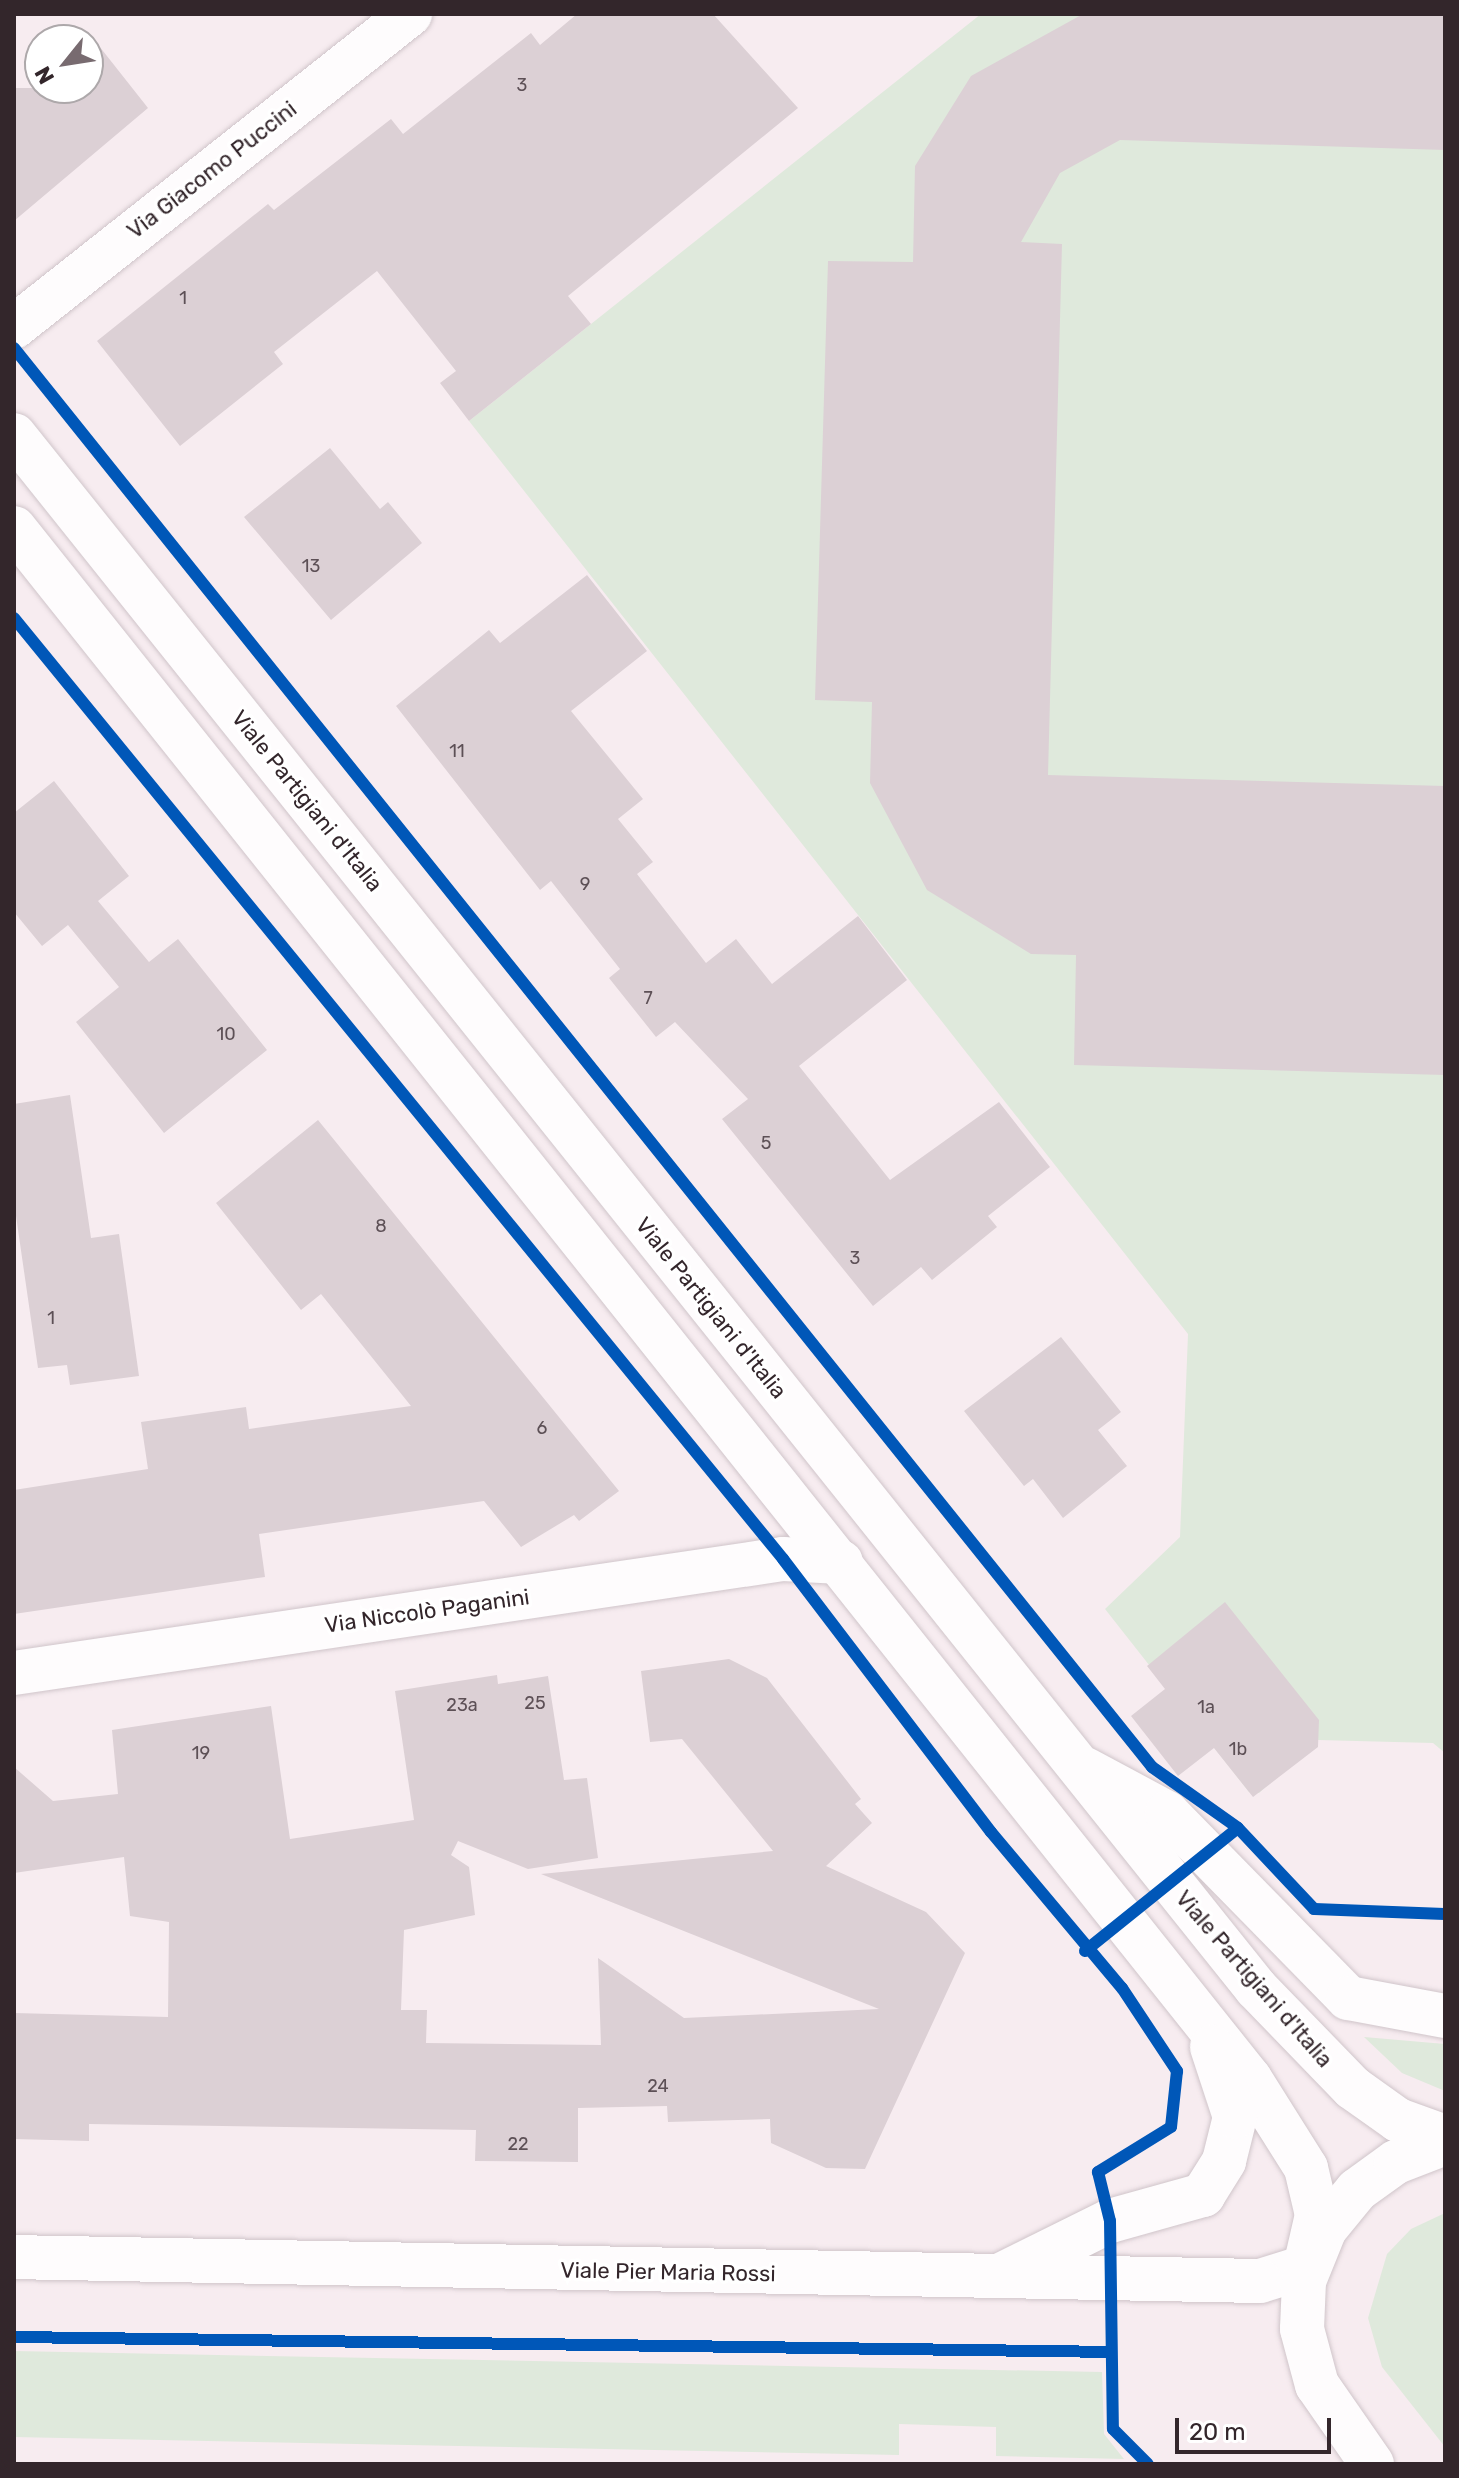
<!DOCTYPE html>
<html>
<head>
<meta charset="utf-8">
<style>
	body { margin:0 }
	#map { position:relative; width:1459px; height:2478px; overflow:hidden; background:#f7ecf0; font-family:Rubik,sans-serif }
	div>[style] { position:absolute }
	.green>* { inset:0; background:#dfe9dc }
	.building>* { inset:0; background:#dcd0d5 }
	.roads { filter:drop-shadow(0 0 2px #d0c5ca) drop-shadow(0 0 2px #d0c5ca) }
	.minor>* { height:44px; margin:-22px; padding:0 22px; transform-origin:22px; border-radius:22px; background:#fefcfd }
	.secondary>* { height:44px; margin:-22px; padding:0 22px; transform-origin:22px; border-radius:22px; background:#fefcfd }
	.cycleway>* { height:12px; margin:-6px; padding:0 6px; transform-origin:6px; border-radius:6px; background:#0057b8 }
	span { translate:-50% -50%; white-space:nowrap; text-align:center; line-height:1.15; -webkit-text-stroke:7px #fff; paint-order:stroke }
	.number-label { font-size:18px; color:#5d5056 }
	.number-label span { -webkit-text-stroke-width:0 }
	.street-label { font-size:22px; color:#33262b }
	.frame { position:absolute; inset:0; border:16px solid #33262b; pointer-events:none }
	.north { position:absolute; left:24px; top:24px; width:80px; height:80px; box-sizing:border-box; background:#fff; border:2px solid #ada8aa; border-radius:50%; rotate:240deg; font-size:22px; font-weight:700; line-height:32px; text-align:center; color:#33262b }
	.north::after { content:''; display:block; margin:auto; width:28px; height:36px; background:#786b70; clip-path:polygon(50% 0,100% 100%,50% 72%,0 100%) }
	.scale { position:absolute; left:1175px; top:2418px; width:156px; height:36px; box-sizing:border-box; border:4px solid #33262b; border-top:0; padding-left:10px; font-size:24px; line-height:28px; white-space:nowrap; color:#33262b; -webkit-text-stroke:6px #fff; paint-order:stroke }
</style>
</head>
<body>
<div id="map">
	<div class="green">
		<div style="clip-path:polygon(981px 14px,1445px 14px,1445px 1753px,1433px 1743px,1318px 1740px,1259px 1793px,1249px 1792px,1105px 1609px,1180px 1537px,1188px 1334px,469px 421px)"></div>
		<div style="clip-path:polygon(1364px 2037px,1445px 2044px,1445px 2091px,1402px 2073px)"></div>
		<div style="clip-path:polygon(1445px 2213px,1445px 2447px,1382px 2367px,1368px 2318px,1387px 2254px,1411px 2229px)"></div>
		<div style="clip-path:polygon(14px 2351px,1102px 2372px,1104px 2434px,1124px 2459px,996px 2456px,996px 2427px,899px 2424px,899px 2455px,14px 2437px)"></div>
	</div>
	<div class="building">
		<div style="clip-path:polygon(577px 14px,713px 14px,798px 108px,568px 296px,591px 324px,469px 421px,440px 383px,456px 371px,377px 271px,274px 352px,283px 364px,180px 446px,97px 341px,268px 204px,274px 210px,391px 119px,403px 134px,531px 33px,540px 45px)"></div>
		<div style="clip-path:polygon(1083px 14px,1445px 14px,1445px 150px,1120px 140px,1060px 173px,1021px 242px,1062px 244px,1048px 775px,1445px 786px,1445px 1075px,1074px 1065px,1076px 955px,1031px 954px,927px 890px,870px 783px,872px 702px,815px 700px,828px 261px,913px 262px,915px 166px,971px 76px)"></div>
		<div style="clip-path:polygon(88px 32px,148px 108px,14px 221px,14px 88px,88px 88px)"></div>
		<div style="clip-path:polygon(330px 448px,380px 509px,388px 502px,422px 543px,331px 620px,244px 517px)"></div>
		<div style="clip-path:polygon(587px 575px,647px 651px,571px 711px,643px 799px,618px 819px,653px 862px,637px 874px,706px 963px,736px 939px,772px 984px,858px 916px,907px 980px,799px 1066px,890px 1180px,999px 1102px,1050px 1167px,988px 1216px,997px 1227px,932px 1280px,921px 1267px,873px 1306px,722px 1119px,748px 1099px,675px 1022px,656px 1037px,609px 978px,620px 969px,551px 881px,540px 890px,396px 706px,489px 630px,500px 643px)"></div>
		<div style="clip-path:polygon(54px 781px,129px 876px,98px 901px,149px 962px,178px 939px,267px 1050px,164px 1133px,76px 1022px,119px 987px,68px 925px,42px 946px,14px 912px,14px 813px)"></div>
		<div style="clip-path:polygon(70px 1095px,91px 1238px,119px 1234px,139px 1376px,70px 1385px,67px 1365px,38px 1368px,14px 1202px,14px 1104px)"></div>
		<div style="clip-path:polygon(318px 1120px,619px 1491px,579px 1521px,574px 1515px,521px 1547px,484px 1501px,259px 1534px,265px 1577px,14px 1614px,14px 1490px,148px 1469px,141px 1422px,246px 1407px,249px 1429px,411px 1406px,321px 1294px,301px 1310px,216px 1203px)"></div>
		<div style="clip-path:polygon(1061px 1337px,1121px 1412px,1098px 1430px,1127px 1466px,1063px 1518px,1033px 1479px,1024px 1486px,964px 1411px)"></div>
		<div style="clip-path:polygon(1225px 1602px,1319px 1720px,1318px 1747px,1253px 1797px,1214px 1748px,1178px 1776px,1131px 1716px,1165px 1689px,1147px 1666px)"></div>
		<div style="clip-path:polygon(729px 1659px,767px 1678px,861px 1799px,855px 1804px,872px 1823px,826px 1866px,926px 1912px,965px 1953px,865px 2169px,826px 2168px,771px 2143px,770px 2119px,668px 2122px,667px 2106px,578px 2108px,578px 2162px,475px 2161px,476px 2130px,89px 2124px,89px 2141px,14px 2139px,14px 2013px,168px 2017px,169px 1922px,130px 1916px,124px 1857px,14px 1873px,14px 1767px,53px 1801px,118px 1794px,112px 1730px,271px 1706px,290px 1839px,414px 1820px,395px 1691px,497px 1675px,498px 1684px,548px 1676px,564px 1780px,587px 1778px,598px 1858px,528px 1869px,458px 1841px,451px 1855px,469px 1867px,475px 1915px,404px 1930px,401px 2010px,427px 2010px,426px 2043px,601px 2045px,598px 1958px,684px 2018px,879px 2009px,541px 1874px,773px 1851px,682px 1739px,650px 1742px,641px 1671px)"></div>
	</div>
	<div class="roads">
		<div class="minor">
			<div style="left:14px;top:327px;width:505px;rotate:-38.32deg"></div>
			<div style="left:14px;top:1673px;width:777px;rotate:-8.43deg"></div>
			<div style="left:783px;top:1559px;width:58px;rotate:3deg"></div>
		</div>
		<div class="secondary">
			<div style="left:14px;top:435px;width:1989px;rotate:51.35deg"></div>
			<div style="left:1256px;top:1988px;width:139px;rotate:45.9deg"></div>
			<div style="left:1353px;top:2088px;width:55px;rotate:35.4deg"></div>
			<div style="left:1398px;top:2120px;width:50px;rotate:19.9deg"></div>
			<div style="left:14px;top:528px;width:1983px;rotate:51.45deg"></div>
			<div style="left:1250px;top:2079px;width:105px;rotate:57.8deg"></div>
			<div style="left:1306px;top:2168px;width:48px;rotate:76.8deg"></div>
			<div style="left:1317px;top:2215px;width:53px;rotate:103deg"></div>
			<div style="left:1305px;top:2267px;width:47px;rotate:162.7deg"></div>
			<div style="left:1260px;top:2281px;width:1246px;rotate:-178.9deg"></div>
			<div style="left:1087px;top:1770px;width:91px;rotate:28.3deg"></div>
			<div style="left:1167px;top:1813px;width:259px;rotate:45.6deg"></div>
			<div style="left:1348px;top:1998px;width:99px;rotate:10.5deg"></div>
			<div style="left:999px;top:2276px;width:124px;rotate:-26.4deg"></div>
			<div style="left:1110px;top:2221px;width:97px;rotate:-15.6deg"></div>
			<div style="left:1203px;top:2195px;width:40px;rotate:-58deg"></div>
			<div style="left:1224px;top:2161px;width:45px;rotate:-76deg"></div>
			<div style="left:1235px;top:2117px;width:74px;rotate:-108.2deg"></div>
			<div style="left:1372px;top:2464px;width:96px;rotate:-124.8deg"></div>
			<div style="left:1317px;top:2385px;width:58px;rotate:-105deg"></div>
			<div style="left:1302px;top:2329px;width:48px;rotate:-87.6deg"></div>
			<div style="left:1304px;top:2281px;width:56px;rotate:-68deg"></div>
			<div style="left:1325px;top:2229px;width:50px;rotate:-50.6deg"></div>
			<div style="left:1357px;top:2190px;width:48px;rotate:-35.7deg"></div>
			<div style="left:1396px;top:2162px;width:53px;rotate:-21.2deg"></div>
		</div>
	</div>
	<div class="cycleway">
		<div style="left:14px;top:348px;width:1819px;rotate:51.27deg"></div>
		<div style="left:1152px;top:1767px;width:105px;rotate:35.3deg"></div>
		<div style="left:1238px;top:1828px;width:111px;rotate:46.8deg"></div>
		<div style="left:1314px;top:1909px;width:131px;rotate:2.2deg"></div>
		<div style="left:14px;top:618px;width:1215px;rotate:50.74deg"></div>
		<div style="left:783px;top:1559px;width:343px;rotate:52.7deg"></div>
		<div style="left:991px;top:1832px;width:204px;rotate:50deg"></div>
		<div style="left:1122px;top:1988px;width:100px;rotate:56.5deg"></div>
		<div style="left:1177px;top:2071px;width:56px;rotate:96.1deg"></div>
		<div style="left:1171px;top:2127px;width:86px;rotate:148.3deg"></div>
		<div style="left:1098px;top:2172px;width:50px;rotate:76.2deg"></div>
		<div style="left:1110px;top:2221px;width:208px;rotate:89.2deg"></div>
		<div style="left:1113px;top:2429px;width:49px;rotate:45deg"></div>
		<div style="left:1085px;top:1951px;width:196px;rotate:-38.8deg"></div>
		<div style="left:14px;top:2337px;width:1097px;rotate:0.78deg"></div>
	</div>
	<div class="number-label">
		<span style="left:522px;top:85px">3</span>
		<span style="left:183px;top:298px">1</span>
		<span style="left:311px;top:566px">13</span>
		<span style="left:457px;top:751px">11</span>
		<span style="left:585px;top:884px">9</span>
		<span style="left:648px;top:998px">7</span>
		<span style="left:226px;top:1034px">10</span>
		<span style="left:766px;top:1143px">5</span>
		<span style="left:381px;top:1226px">8</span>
		<span style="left:855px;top:1258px">3</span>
		<span style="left:51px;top:1318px">1</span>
		<span style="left:542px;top:1428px">6</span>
		<span style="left:535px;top:1703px">25</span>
		<span style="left:462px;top:1705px">23a</span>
		<span style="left:1206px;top:1707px">1a</span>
		<span style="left:1238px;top:1749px">1b</span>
		<span style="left:201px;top:1753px">19</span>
		<span style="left:658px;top:2086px">24</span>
		<span style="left:518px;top:2144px">22</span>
	</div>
	<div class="street-label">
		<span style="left:212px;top:170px;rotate:-38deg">Via Giacomo Puccini</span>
		<span style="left:307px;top:801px;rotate:51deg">Viale Partigiani d'Italia</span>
		<span style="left:711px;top:1308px;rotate:51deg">Viale Partigiani d'Italia</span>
		<span style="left:427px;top:1611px;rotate:-8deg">Via Niccolò Paganini</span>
		<span style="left:1254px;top:1979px;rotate:49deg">Viale Partigiani d'Italia</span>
		<span style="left:668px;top:2272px;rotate:1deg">Viale Pier Maria Rossi</span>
	</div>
	<div class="frame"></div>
	<div class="north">N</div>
	<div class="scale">20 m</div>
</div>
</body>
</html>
